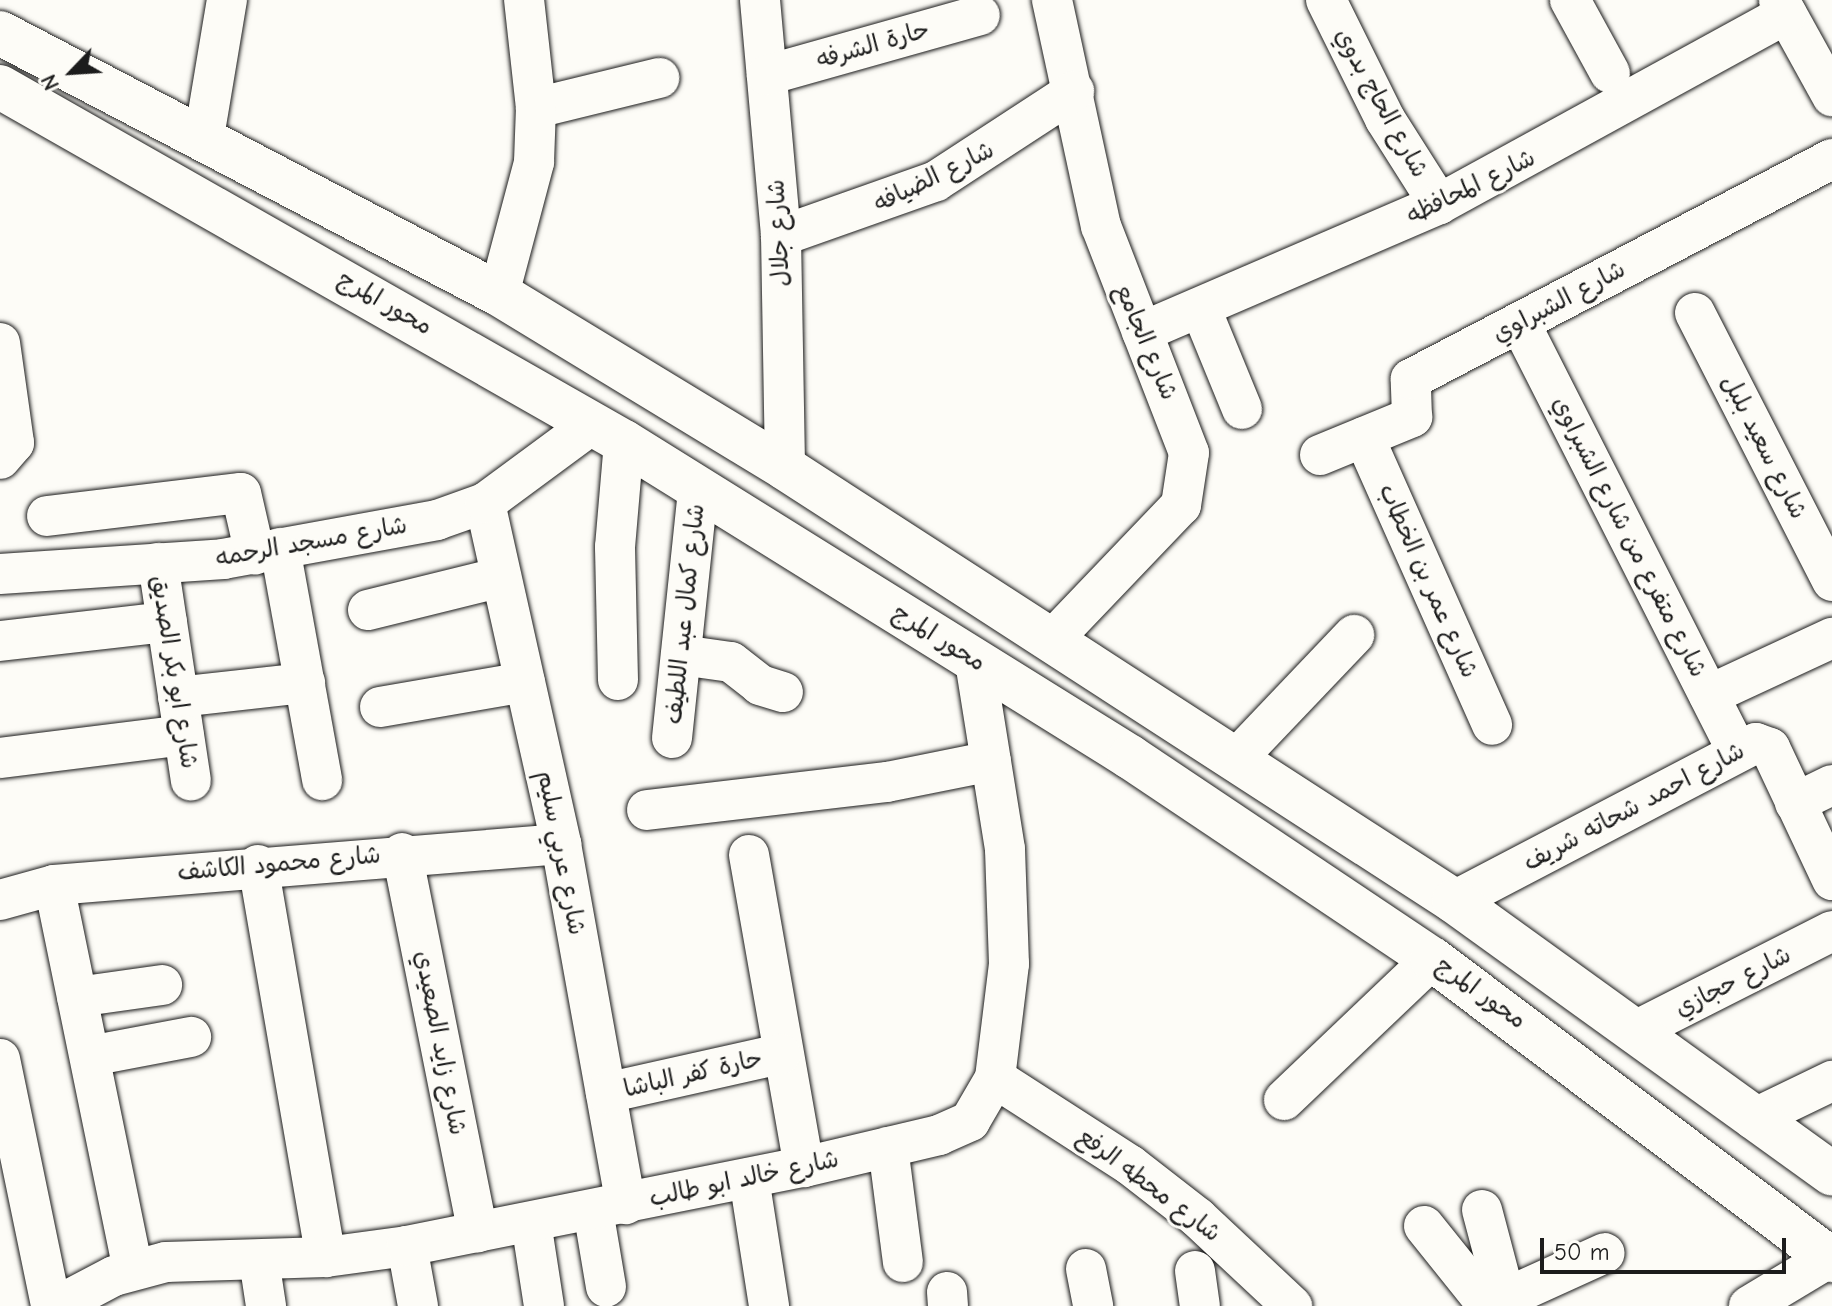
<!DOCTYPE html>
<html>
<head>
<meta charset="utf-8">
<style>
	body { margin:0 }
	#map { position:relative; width:1832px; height:1306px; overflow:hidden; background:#fdfcf7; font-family:"Comic Neue","Playpen Sans Arabic",sans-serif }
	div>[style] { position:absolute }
	.roads { filter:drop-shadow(0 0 2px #1c1c1c) drop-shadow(0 0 2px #1c1c1c) }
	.street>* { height:40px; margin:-20px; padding:0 20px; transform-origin:20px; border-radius:20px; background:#fdfcf7 }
	.secondary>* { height:44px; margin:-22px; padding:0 22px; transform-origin:22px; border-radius:22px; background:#fdfcf7 }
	span { translate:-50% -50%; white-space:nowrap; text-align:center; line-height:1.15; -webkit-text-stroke:6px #fdfcf7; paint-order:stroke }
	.street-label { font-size:24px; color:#1c1c1c }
	.north { position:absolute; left:32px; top:32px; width:80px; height:80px; -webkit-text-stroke:6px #fdfcf7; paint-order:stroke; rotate:245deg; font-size:22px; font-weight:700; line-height:32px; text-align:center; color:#1c1c1c }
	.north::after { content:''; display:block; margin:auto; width:28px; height:36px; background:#1c1c1c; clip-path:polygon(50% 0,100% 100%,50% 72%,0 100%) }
	.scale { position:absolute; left:1540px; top:1238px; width:246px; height:36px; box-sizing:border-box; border:4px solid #1c1c1c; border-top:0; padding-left:10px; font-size:24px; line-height:28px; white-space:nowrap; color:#1c1c1c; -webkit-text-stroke:6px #fdfcf7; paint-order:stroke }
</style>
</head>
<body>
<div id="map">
	<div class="roads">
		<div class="street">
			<div style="left:760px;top:0;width:237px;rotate:84.9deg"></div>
			<div style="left:781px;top:236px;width:232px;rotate:89deg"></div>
			<div style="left:1052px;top:0;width:231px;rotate:77.8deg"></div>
			<div style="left:1101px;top:226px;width:243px;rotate:68.8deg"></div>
			<div style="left:1189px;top:453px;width:53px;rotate:98.7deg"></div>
			<div style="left:1181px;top:505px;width:184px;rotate:133.7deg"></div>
			<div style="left:1326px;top:0;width:133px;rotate:63.6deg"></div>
			<div style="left:1385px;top:119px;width:101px;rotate:57.6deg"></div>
			<div style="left:1570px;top:0;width:83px;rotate:61.3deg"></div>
			<div style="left:1779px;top:0;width:110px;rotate:61.1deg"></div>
			<div style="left:767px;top:75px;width:221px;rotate:-15.7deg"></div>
			<div style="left:536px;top:108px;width:127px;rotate:-13.7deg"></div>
			<div style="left:204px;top:137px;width:139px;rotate:-80.5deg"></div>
			<div style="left:781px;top:236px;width:164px;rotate:-19.5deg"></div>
			<div style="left:936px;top:181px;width:165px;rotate:-33.1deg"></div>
			<div style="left:499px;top:294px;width:137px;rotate:-75.1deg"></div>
			<div style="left:534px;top:162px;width:54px;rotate:-87.9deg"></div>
			<div style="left:536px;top:108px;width:109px;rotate:-96.3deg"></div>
			<div style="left:1201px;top:309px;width:108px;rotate:67.7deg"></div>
			<div style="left:1695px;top:313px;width:301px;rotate:62.9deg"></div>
			<div style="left:1520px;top:323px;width:481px;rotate:63.1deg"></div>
			<div style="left:1142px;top:332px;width:323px;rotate:-23.3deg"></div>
			<div style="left:1439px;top:204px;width:396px;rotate:-28.7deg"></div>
			<div style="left:0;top:343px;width:101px;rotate:82deg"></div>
			<div style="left:14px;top:443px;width:21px;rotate:131deg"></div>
			<div style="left:1364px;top:437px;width:315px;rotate:66deg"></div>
			<div style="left:1320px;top:455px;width:100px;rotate:-22.4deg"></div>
			<div style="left:1412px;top:417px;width:38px;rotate:-92deg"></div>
			<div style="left:1411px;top:379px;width:475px;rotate:-27.6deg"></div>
			<div style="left:485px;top:503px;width:349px;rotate:77.4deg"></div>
			<div style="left:561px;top:844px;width:366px;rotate:79.8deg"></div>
			<div style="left:47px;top:516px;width:195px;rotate:-6.8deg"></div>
			<div style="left:241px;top:493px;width:63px;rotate:77.1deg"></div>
			<div style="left:280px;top:548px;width:236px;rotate:79.7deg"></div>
			<div style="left:158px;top:563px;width:220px;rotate:81.4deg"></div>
			<div style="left:0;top:574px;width:224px;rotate:-3.8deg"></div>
			<div style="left:223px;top:559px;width:218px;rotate:-10.3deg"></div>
			<div style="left:437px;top:520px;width:51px;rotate:-19.5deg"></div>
			<div style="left:485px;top:503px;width:133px;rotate:-36.4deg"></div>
			<div style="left:368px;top:610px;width:137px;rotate:-13.9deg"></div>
			<div style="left:0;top:641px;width:168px;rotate:-6.5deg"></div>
			<div style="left:681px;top:655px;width:50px;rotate:8deg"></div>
			<div style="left:731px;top:662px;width:37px;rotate:38deg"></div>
			<div style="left:760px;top:685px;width:24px;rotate:17deg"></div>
			<div style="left:618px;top:680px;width:133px;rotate:-91.3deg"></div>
			<div style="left:615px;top:547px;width:105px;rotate:-85.1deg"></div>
			<div style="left:1709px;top:695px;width:136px;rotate:-24.9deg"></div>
			<div style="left:178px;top:697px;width:128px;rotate:-6.3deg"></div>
			<div style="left:380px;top:707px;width:147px;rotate:-9.8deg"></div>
			<div style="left:672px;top:738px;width:250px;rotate:-84deg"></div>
			<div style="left:0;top:758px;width:185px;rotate:-7.1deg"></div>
			<div style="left:1237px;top:758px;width:170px;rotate:-46.4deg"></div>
			<div style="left:1795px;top:803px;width:41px;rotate:-25.9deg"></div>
			<div style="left:647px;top:810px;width:242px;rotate:-6.7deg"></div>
			<div style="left:887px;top:782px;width:106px;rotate:-11.4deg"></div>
			<div style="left:402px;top:853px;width:387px;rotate:78.7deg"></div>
			<div style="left:749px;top:855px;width:317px;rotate:80deg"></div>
			<div style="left:258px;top:865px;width:398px;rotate:80.2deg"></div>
			<div style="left:54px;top:885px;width:392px;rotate:78.4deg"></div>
			<div style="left:0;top:900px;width:56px;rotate:-15.5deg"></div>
			<div style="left:54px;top:885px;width:509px;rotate:-4.62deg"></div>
			<div style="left:1454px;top:901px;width:341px;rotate:-27.6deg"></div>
			<div style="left:1756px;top:743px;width:15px;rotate:20deg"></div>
			<div style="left:1770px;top:748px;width:146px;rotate:64.8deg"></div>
			<div style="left:77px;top:997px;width:86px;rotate:-8deg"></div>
			<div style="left:1633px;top:1032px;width:223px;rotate:-26.9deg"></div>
			<div style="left:90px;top:1056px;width:103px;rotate:-10.7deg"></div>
			<div style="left:0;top:1059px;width:252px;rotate:78.3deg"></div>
			<div style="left:995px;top:1078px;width:161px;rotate:32.8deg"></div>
			<div style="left:1130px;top:1165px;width:86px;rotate:37.9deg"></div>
			<div style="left:1198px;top:1218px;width:129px;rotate:43.1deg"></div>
			<div style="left:606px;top:1093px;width:179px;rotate:-12.6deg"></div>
			<div style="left:1284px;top:1100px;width:204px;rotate:-43.6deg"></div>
			<div style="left:1753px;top:1119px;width:88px;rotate:-25.7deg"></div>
			<div style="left:888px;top:1147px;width:116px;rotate:82.6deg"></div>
			<div style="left:749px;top:1178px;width:130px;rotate:81.1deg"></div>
			<div style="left:593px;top:1210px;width:78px;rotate:80.4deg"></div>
			<div style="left:1482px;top:1210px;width:90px;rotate:75.2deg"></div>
			<div style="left:531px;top:1222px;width:85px;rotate:81.2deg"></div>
			<div style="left:1424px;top:1226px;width:102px;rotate:51.3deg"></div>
			<div style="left:407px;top:1246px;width:61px;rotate:79.6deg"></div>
			<div style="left:259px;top:1260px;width:47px;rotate:81.3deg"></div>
			<div style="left:1086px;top:1269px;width:38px;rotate:79deg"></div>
			<div style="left:1195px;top:1271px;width:35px;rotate:82deg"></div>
			<div style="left:947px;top:1292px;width:14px;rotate:86deg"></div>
			<div style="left:57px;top:1306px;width:64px;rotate:-27.8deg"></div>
			<div style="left:114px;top:1276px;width:54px;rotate:-15.1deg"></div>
			<div style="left:166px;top:1262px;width:160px;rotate:-1.8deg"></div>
			<div style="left:326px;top:1257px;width:82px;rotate:-7.7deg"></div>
			<div style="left:407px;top:1246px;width:405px;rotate:-11.3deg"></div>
			<div style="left:804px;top:1167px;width:139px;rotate:-13.3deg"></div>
			<div style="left:939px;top:1135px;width:34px;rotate:-24deg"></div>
			<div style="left:970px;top:1121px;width:50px;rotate:-59.8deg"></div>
			<div style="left:995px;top:1078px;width:115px;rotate:-83deg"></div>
			<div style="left:1009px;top:964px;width:115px;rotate:-92deg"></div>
			<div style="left:1005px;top:849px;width:190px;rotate:-99.1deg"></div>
			<div style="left:1488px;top:1306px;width:128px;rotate:-24.4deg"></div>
			<div style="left:1749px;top:1306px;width:93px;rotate:-31deg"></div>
		</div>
		<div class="secondary">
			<div style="left:0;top:33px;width:563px;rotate:27.61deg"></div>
			<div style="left:499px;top:294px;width:335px;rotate:31.3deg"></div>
			<div style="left:785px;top:468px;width:797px;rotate:32.91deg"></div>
			<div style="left:1454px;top:901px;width:466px;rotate:35.8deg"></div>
			<div style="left:0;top:87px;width:718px;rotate:29.64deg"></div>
			<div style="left:624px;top:442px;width:596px;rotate:31.9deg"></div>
			<div style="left:1130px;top:757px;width:363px;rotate:33.8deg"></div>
			<div style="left:1432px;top:959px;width:501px;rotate:36.96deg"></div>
		</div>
	</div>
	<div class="street-label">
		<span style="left:873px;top:45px;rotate:-16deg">حارة الشرفه</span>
		<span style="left:1381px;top:103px;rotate:61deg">شارع الحاج بدوي</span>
		<span style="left:934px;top:177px;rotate:-26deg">شارع الضيافه</span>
		<span style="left:1471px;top:187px;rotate:-26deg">شارع المحافظه</span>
		<span style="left:779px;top:233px;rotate:-93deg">شارع جلال</span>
		<span style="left:1559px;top:302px;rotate:-28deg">شارع الشبراوي</span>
		<span style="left:385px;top:303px;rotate:30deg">محور المرج</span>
		<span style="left:1146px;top:342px;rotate:67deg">شارع الجامع</span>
		<span style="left:1764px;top:447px;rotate:63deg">شارع سعيد بلبل</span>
		<span style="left:1629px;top:537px;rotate:63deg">شارع متفرع من شارع الشبراوي</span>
		<span style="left:311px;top:542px;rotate:-10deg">شارع مسجد الرحمه</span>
		<span style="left:1428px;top:581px;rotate:66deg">شارع عمر بن الخطاب</span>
		<span style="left:685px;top:614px;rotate:-84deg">شارع كمال عبد اللطيف</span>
		<span style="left:939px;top:638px;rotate:32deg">محور المرج</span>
		<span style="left:174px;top:672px;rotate:81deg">شارع ابو بكر الصديق</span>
		<span style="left:1634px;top:807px;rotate:-28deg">شارع احمد شحاته شريف</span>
		<span style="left:561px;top:853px;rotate:79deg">شارع عربي سليم</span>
		<span style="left:279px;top:864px;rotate:-5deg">شارع محمود الكاشف</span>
		<span style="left:1733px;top:982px;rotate:-27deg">شارع حجازي</span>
		<span style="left:1481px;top:993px;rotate:36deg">محور المرج</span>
		<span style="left:440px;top:1043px;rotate:79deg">شارع زايد الصعيدي</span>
		<span style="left:693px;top:1074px;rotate:-13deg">حارة كفر الباشا</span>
		<span style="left:744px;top:1179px;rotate:-12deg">شارع خالد ابو طالب</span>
		<span style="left:1149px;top:1185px;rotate:37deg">شارع محطه الرفع</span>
	</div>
	<div class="north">N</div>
	<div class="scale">50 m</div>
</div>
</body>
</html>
